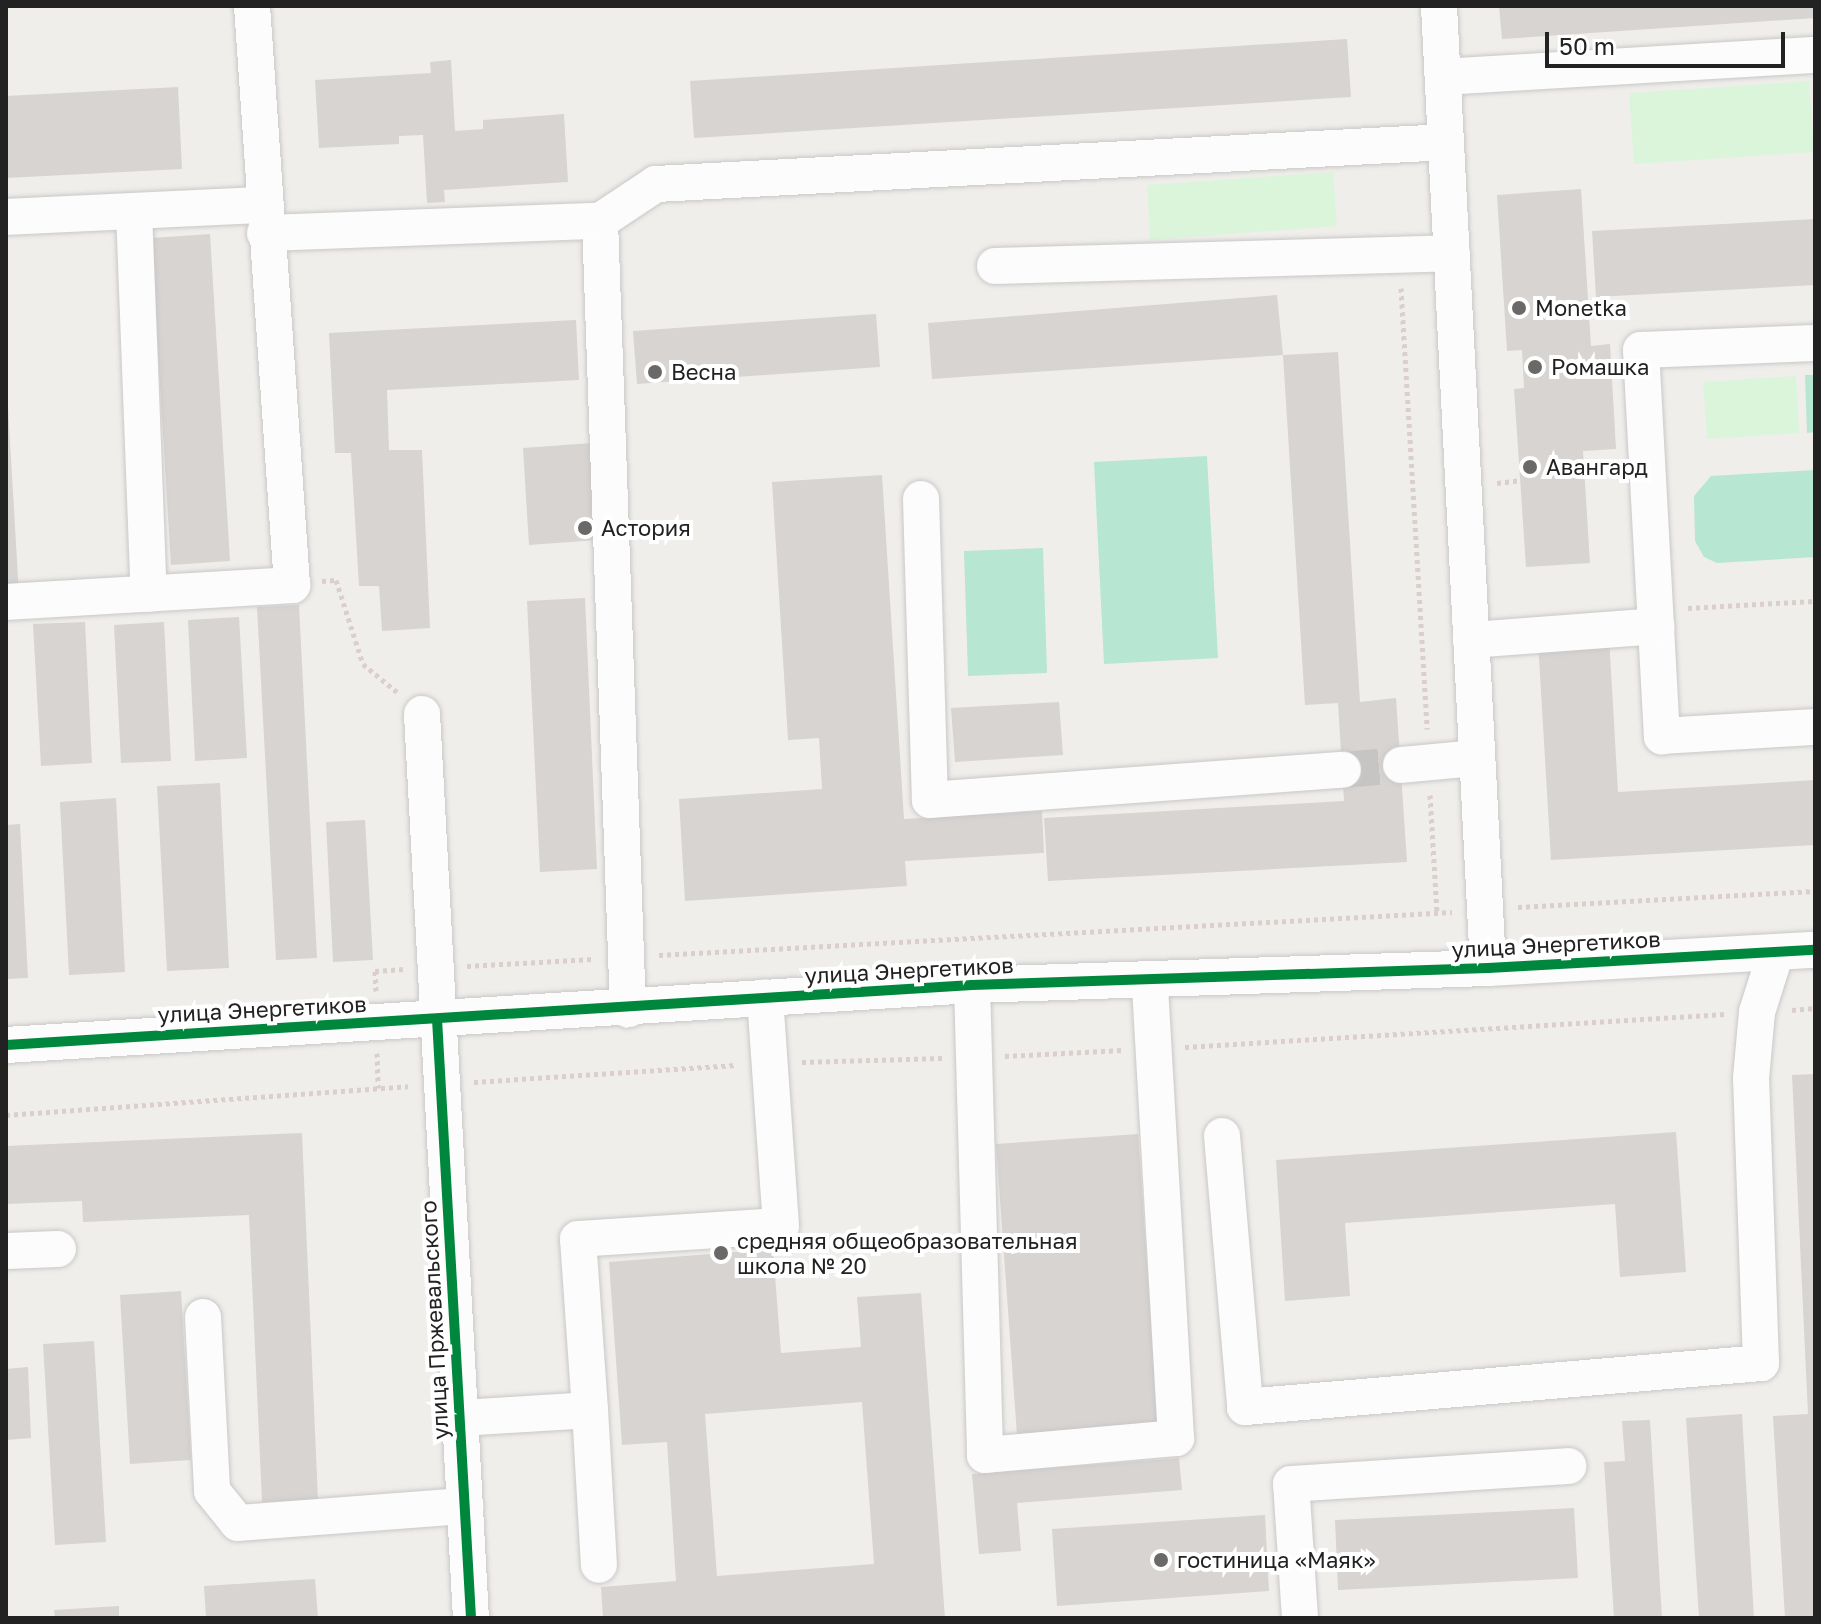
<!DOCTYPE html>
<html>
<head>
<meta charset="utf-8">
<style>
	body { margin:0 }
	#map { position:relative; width:1821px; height:1624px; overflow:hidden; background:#f0eeeb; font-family:"Golos Text",sans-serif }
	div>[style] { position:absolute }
	.park>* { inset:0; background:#daf5da }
	.pitch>* { inset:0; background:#b7e6d2 }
	.building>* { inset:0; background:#d7d4d2 }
	.minor-tunnel>* { height:36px; margin-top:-18px; transform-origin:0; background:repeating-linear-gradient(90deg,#c7c5c3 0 36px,transparent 0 54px) }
	.path>* { height:5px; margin-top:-2.5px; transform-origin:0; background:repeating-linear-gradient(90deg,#dccecd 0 4px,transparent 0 8px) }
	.roads { filter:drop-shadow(0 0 2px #c9c8c7) drop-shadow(0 0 2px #c9c8c7) }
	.minor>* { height:36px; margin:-18px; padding:0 18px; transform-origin:18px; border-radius:18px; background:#fdfcfc }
	.cycleway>* { height:10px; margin:-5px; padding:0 5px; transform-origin:5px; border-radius:5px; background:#00873e }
	.dots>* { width:22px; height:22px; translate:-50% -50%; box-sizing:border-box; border:4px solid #fff; border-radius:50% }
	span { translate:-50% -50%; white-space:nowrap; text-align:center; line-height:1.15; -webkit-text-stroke:8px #fff; paint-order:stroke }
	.poi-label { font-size:22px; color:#222 }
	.left { translate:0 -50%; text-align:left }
	.street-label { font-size:22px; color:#222 }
	.frame { position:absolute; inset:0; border:8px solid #222; pointer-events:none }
	.scale { position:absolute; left:1545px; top:32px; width:240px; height:36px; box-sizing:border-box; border:4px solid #222; border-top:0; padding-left:10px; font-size:24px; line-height:28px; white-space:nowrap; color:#222; -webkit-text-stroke:6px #fff; paint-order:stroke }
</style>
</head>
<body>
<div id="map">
	<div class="park">
		<div style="clip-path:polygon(1809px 81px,1814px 152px,1634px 164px,1629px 93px)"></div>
		<div style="clip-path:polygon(1333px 172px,1337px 226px,1150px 240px,1147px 185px)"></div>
		<div style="clip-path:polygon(1796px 376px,1799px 433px,1707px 439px,1703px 382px)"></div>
	</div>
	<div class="pitch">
		<div style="clip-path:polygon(1805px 375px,1815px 375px,1815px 432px,1807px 433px)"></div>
		<div style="clip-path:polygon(1207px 456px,1218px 658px,1104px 664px,1094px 462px)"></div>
		<div style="clip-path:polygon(1815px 470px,1815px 557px,1717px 563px,1704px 557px,1695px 541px,1694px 496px,1711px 476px)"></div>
		<div style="clip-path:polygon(1043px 548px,1047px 673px,968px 676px,964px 551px)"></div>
	</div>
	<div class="building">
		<div style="clip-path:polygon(1499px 6px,1815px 6px,1815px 18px,1502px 39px)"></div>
		<div style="clip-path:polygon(1347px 39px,1351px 97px,694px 138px,690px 81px)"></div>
		<div style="clip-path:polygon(451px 60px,455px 131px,483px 129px,483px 120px,564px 114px,568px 182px,444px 190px,445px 202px,427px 203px,423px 135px,399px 136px,399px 144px,319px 148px,315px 80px,431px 73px,430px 62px)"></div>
		<div style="clip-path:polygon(178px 87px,182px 169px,6px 178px,6px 96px)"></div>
		<div style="clip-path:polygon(1581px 189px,1591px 346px,1610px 344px,1616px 449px,1583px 451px,1590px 563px,1526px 567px,1514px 389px,1524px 388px,1522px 350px,1507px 351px,1497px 195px)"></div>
		<div style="clip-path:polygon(1815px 219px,1815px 285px,1596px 297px,1592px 231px)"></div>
		<div style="clip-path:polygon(210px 234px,230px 561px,171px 565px,151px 238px)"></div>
		<div style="clip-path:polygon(1277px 295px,1283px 355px,1338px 352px,1360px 702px,1396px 698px,1407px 862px,1048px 881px,1044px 818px,1344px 801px,1338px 703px,1305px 705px,1283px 355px,932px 379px,928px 323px)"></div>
		<div style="clip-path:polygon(876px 314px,880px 367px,637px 384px,633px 331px)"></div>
		<div style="clip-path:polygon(576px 320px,579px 380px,387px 390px,389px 450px,422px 450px,430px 628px,382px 631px,379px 586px,359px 586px,351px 453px,335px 453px,329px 333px)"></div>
		<div style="clip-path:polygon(8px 407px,19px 595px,6px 596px,6px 408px)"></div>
		<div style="clip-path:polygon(592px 443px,598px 540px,529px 545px,523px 448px)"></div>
		<div style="clip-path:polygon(882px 475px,904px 819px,1042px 811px,1044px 853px,905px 861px,907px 886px,685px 901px,679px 799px,822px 789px,819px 738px,788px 740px,772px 482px)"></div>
		<div style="clip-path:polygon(585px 598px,597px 869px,540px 872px,527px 601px)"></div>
		<div style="clip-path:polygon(299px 605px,317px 958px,276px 960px,257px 607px)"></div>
		<div style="clip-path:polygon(239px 617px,247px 758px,195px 761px,188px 620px)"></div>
		<div style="clip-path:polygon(85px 622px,92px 763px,41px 766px,33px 624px)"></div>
		<div style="clip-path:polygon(164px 622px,171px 761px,121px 763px,114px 625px)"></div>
		<div style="clip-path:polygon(1609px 636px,1618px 792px,1815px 780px,1815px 845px,1551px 860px,1538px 641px)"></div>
		<div style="clip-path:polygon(1059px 702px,1063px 755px,955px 762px,951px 708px)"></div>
		<div style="clip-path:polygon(220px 783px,229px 968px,167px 971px,157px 786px)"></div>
		<div style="clip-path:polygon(116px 798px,125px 972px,69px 975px,60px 802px)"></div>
		<div style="clip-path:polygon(365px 820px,373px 960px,333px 962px,326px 822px)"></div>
		<div style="clip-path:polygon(20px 824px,28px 978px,6px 979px,6px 825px)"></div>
		<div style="clip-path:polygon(1815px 1074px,1815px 1618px,1785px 1618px,1773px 1416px,1808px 1414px,1792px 1075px)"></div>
		<div style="clip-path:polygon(1676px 1132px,1686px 1272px,1620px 1277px,1615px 1204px,1345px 1223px,1350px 1296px,1285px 1301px,1276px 1160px)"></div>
		<div style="clip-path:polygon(302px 1133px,318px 1500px,262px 1502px,249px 1215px,83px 1222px,82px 1201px,6px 1204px,6px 1146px)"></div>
		<div style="clip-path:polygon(1138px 1134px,1158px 1425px,1017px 1435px,996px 1144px)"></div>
		<div style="clip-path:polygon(evenodd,773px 1249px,781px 1353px,861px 1347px,857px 1297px,921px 1293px,945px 1618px,603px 1618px,601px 1587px,676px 1581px,667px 1442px,622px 1445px,609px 1262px,773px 1249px,862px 1402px,874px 1564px,717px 1576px,705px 1414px,862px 1402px)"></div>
		<div style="clip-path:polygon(181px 1291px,191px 1460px,130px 1464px,120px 1295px)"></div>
		<div style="clip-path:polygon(94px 1341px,106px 1542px,55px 1545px,43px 1344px)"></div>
		<div style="clip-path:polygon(28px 1367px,31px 1438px,6px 1440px,6px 1369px)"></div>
		<div style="clip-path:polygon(1742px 1414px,1754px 1618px,1699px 1618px,1686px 1418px)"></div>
		<div style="clip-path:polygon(1650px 1420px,1662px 1618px,1614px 1618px,1604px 1462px,1625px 1461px,1622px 1421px)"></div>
		<div style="clip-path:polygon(1179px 1458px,1182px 1490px,1017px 1503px,1021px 1551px,979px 1554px,972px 1474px)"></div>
		<div style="clip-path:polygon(1574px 1508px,1578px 1578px,1338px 1590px,1335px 1520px)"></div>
		<div style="clip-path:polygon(1265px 1515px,1269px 1591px,1057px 1606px,1052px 1529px)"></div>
		<div style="clip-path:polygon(315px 1579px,318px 1618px,206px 1618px,204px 1586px)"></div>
		<div style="clip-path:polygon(119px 1606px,119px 1618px,55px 1618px,54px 1610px)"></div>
	</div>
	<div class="minor-tunnel">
		<div style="left:1343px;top:770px;width:58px;rotate:-4.9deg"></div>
	</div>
	<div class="path">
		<div style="left:1401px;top:288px;width:442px;rotate:86.6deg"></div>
		<div style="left:1584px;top:475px;width:30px;rotate:-4deg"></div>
		<div style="left:1497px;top:483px;width:23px;rotate:-7deg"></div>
		<div style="left:322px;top:581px;width:14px;rotate:-4deg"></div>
		<div style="left:336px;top:580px;width:88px;rotate:72.2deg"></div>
		<div style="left:363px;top:664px;width:44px;rotate:39.5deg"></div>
		<div style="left:1688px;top:608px;width:127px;rotate:-3.2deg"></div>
		<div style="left:1430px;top:795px;width:119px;rotate:86.6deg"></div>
		<div style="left:1518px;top:907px;width:297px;rotate:-3.1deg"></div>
		<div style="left:659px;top:955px;width:794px;rotate:-3.1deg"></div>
		<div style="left:467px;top:966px;width:126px;rotate:-3.2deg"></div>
		<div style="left:376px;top:991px;width:20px;rotate:-93deg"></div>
		<div style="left:375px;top:971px;width:30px;rotate:-4deg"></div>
		<div style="left:1792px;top:1010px;width:23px;rotate:-5deg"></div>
		<div style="left:1185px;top:1047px;width:542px;rotate:-3.49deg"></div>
		<div style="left:377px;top:1053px;width:35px;rotate:88deg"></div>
		<div style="left:1005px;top:1056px;width:118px;rotate:-2.9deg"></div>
		<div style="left:802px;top:1062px;width:141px;rotate:-1.6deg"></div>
		<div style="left:474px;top:1082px;width:263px;rotate:-3.7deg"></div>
		<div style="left:6px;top:1115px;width:403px;rotate:-4.1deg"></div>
	</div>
	<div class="roads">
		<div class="minor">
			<div style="left:1439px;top:6px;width:963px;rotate:87.08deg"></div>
			<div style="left:1443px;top:77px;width:373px;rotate:-3.4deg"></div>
			<div style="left:134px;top:211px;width:383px;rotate:87.8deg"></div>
			<div style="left:6px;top:217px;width:257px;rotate:-2.7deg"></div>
			<div style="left:600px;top:221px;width:789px;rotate:87.97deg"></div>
			<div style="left:265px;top:233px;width:335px;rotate:-2.1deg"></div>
			<div style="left:600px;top:221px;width:67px;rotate:-33.5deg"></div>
			<div style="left:656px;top:184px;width:791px;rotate:-3.04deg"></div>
			<div style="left:995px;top:266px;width:457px;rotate:-1.6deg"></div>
			<div style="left:1815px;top:343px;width:174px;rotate:177.7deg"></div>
			<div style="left:1641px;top:350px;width:387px;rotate:86.9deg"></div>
			<div style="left:1662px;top:736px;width:153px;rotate:-3.4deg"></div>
			<div style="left:921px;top:499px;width:301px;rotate:88.3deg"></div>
			<div style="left:930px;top:800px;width:414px;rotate:-4.2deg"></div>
			<div style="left:6px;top:602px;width:287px;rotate:-3.4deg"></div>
			<div style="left:292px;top:585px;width:580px;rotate:-93.95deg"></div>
			<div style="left:1471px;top:640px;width:186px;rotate:-4.3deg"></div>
			<div style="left:422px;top:714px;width:905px;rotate:86.9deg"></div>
			<div style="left:1401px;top:765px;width:75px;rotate:-5.3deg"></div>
			<div style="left:972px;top:985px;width:470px;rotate:88.4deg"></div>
			<div style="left:985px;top:1455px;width:192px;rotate:-5.1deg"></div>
			<div style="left:1176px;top:1438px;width:457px;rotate:-93.3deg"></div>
			<div style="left:6px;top:1045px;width:968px;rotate:-3.55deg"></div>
			<div style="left:972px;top:985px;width:516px;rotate:-1.89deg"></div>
			<div style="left:1488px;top:968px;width:327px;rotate:-3.2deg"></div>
			<div style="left:1222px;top:1136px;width:272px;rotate:85.1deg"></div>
			<div style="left:1245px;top:1407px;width:518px;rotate:-4.87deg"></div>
			<div style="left:1761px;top:1363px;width:285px;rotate:-92deg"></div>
			<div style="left:1751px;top:1078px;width:66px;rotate:-84.8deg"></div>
			<div style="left:1757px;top:1012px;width:63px;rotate:-72.4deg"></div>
			<div style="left:6px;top:1251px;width:52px;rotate:-2.2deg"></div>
			<div style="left:203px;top:1317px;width:174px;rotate:87deg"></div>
			<div style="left:212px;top:1491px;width:41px;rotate:50.9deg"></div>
			<div style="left:238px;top:1523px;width:228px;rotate:-4.3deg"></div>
			<div style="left:590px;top:1410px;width:155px;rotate:86.7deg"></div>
			<div style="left:460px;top:1418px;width:130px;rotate:-3.5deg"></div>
			<div style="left:590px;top:1410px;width:171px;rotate:-94deg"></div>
			<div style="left:578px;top:1239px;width:203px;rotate:-3.7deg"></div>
			<div style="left:781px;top:1226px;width:229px;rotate:-94deg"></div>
			<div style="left:1300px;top:1618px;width:134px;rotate:-93.8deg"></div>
			<div style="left:1291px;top:1484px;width:278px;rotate:-3.7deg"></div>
		</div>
	</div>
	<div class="cycleway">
		<div style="left:437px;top:1019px;width:600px;rotate:86.75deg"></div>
		<div style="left:6px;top:1045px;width:968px;rotate:-3.55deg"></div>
		<div style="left:972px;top:985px;width:516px;rotate:-1.89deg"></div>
		<div style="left:1488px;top:968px;width:327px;rotate:-3.2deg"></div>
	</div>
	<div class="dots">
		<div style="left:1519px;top:308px;background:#6a6968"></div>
		<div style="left:1535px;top:367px;background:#6a6968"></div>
		<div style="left:655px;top:372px;background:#6a6968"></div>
		<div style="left:1530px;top:467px;background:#6a6968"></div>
		<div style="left:585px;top:528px;background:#6a6968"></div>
		<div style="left:721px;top:1253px;background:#6a6968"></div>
		<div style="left:1161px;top:1560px;background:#6a6968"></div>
	</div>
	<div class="poi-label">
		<span class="left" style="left:1535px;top:308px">Monetka</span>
		<span class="left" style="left:1551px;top:367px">Ромашка</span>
		<span class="left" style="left:671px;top:372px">Весна</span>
		<span class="left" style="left:1546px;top:467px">Авангард</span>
		<span class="left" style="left:601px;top:528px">Астория</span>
		<span class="left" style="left:737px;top:1253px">средняя общеобразовательная<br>школа № 20</span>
		<span class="left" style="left:1177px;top:1560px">гостиница «Маяк»</span>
	</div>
	<div class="street-label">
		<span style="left:1556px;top:944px;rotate:-3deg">улица Энергетиков</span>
		<span style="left:909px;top:970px;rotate:-3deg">улица Энергетиков</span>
		<span style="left:262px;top:1009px;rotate:-3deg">улица Энергетиков</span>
		<span style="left:434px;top:1320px;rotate:-93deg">улица Пржевальского</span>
	</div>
	<div class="frame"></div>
	<div class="scale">50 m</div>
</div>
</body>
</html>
